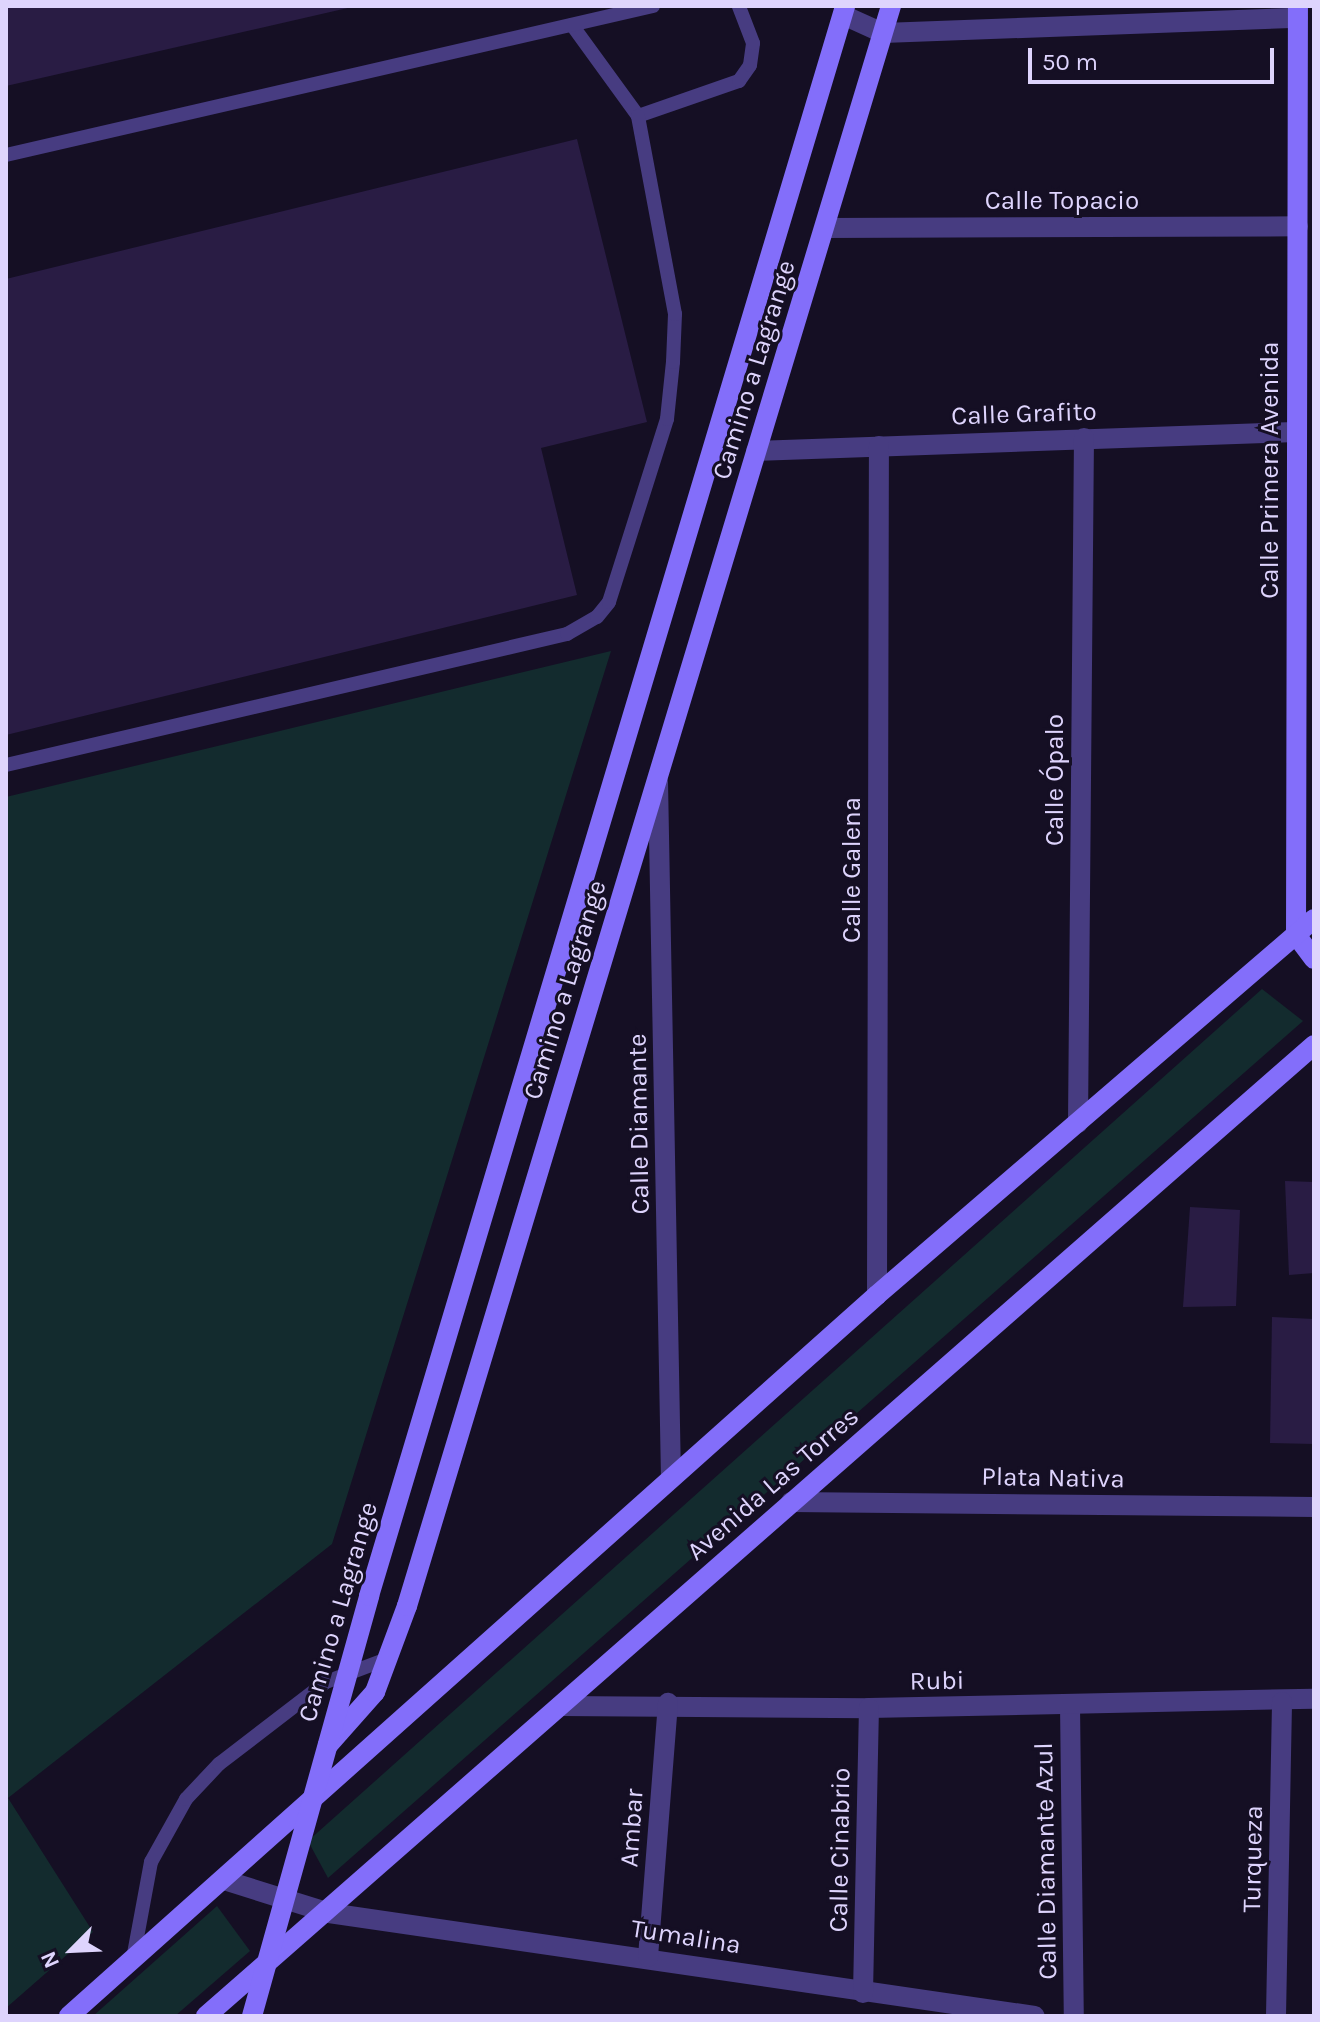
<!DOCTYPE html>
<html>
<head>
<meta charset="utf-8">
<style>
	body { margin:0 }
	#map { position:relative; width:1320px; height:2022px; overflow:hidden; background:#150f24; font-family:Karla,sans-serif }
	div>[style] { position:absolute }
	.green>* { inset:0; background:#132b2e }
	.building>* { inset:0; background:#291c44 }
	.lane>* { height:14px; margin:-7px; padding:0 7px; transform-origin:7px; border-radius:7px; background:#473c81 }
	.street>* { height:20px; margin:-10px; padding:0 10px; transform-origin:10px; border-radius:10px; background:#473c81 }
	.secondary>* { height:20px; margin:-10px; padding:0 10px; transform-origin:10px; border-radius:10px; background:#836efa }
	span { translate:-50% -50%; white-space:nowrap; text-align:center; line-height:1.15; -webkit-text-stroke:6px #150f24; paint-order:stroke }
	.street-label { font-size:26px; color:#ded4fd }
	.frame { position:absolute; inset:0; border:8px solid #ded4fd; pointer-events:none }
	.north { position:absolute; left:32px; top:1910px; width:80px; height:80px; -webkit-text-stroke:6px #150f24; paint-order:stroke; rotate:246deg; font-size:22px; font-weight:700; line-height:32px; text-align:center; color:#ded4fd }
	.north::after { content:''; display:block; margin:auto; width:28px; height:36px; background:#ded4fd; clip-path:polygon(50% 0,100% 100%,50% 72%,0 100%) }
	.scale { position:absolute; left:1028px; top:48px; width:246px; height:36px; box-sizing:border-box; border:4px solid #ded4fd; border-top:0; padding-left:10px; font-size:24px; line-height:28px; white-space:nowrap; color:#ded4fd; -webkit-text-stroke:6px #150f24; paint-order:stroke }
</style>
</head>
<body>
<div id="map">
	<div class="green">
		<div style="clip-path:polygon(611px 651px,332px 1544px,8px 1798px,93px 1932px,6px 2008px,6px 797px)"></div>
		<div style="clip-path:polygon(1262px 989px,1303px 1021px,328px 1878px,308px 1841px)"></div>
		<div style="clip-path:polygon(217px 1906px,250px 1951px,175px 2016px,93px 2016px)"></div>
	</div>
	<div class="building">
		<div style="clip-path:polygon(6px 6px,352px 6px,352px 7px,6px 86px)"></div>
		<div style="clip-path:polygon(577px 139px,647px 422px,541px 448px,577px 595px,6px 735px,6px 279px)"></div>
		<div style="clip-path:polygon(1285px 1181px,1314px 1182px,1314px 1273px,1289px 1275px)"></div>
		<div style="clip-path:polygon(1190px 1207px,1240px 1210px,1236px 1306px,1183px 1307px)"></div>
		<div style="clip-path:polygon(1272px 1317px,1314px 1319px,1314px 1444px,1270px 1443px)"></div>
	</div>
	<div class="lane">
		<div style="left:572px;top:25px;width:112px;rotate:54deg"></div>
		<div style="left:638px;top:116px;width:107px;rotate:-19.1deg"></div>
		<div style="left:739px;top:81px;width:19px;rotate:-55deg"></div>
		<div style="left:750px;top:65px;width:22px;rotate:-82deg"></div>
		<div style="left:753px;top:43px;width:40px;rotate:-111deg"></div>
		<div style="left:6px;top:155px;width:664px;rotate:-12.97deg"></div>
		<div style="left:6px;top:765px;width:576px;rotate:-13.14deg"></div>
		<div style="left:567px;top:634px;width:34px;rotate:-30deg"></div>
		<div style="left:597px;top:617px;width:19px;rotate:-51deg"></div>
		<div style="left:609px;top:602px;width:192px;rotate:-72.4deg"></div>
		<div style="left:667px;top:419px;width:57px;rotate:-84deg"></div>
		<div style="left:673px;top:362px;width:48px;rotate:-87.6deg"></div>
		<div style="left:675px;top:314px;width:201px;rotate:-100.6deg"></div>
		<div style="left:133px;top:1959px;width:99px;rotate:-79.5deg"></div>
		<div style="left:151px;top:1862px;width:72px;rotate:-60.9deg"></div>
		<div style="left:186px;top:1799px;width:48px;rotate:-46.7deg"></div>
		<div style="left:219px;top:1764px;width:135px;rotate:-37.5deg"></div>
		<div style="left:326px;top:1682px;width:65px;rotate:-20.7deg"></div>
	</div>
	<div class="street">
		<div style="left:843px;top:15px;width:44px;rotate:24.2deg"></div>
		<div style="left:883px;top:33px;width:415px;rotate:-2.1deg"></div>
		<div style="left:825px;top:228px;width:473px;rotate:-0.2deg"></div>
		<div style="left:756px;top:451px;width:539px;rotate:-2.02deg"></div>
		<div style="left:658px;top:782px;width:696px;rotate:88.93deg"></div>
		<div style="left:1078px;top:1123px;width:685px;rotate:-89.5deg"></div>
		<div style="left:877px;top:1295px;width:849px;rotate:-89.87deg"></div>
		<div style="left:791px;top:1502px;width:523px;rotate:0.55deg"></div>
		<div style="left:1070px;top:1705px;width:311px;rotate:89.3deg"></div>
		<div style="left:560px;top:1706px;width:309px;rotate:0.4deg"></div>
		<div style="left:869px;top:1708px;width:445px;rotate:-1.2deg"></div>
		<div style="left:224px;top:1880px;width:110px;rotate:17.4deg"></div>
		<div style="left:329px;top:1913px;width:713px;rotate:8.3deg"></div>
		<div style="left:648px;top:1957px;width:255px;rotate:-85.5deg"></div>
		<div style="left:863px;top:1993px;width:285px;rotate:-88.8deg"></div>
		<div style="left:1276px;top:2016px;width:314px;rotate:-88.9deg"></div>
	</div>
	<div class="secondary">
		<div style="left:1296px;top:935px;width:929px;rotate:-89.88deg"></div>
		<div style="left:1296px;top:935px;width:30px;rotate:53deg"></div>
		<div style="left:328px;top:1745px;width:71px;rotate:-48.4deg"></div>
		<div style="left:375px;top:1692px;width:92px;rotate:-69.6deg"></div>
		<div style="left:407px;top:1606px;width:1672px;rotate:-73.17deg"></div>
		<div style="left:69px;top:2016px;width:1083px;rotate:-41.74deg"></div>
		<div style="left:877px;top:1295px;width:576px;rotate:-40.71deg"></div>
		<div style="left:206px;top:2016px;width:1473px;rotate:-41.23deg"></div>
		<div style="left:252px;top:2016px;width:436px;rotate:-74.4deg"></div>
		<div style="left:369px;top:1596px;width:1660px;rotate:-73.33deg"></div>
	</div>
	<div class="street-label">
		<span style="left:1062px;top:201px">Calle Topacio</span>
		<span style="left:754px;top:370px;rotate:-73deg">Camino a Lagrange</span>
		<span style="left:1024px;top:414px;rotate:-2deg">Calle Grafito</span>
		<span style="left:1270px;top:470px;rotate:-90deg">Calle Primera Avenida</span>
		<span style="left:1055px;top:780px;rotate:-90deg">Calle Ópalo</span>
		<span style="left:852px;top:870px;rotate:-90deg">Calle Galena</span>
		<span style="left:565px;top:990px;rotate:-73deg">Camino a Lagrange</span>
		<span style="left:639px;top:1124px;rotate:-91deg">Calle Diamante</span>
		<span style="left:1053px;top:1478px;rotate:1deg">Plata Nativa</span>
		<span style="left:773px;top:1484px;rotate:-41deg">Avenida Las Torres</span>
		<span style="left:338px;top:1612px;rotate:-74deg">Camino a Lagrange</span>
		<span style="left:937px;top:1681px;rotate:-1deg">Rubi</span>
		<span style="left:632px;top:1828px;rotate:-86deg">Ambar</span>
		<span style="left:840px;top:1850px;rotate:-89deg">Calle Cinabrio</span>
		<span style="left:1253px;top:1859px;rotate:-89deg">Turqueza</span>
		<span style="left:1046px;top:1861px;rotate:-91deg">Calle Diamante Azul</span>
		<span style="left:686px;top:1937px;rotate:9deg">Tumalina</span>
	</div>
	<div class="frame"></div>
	<div class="north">N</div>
	<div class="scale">50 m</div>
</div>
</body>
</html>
